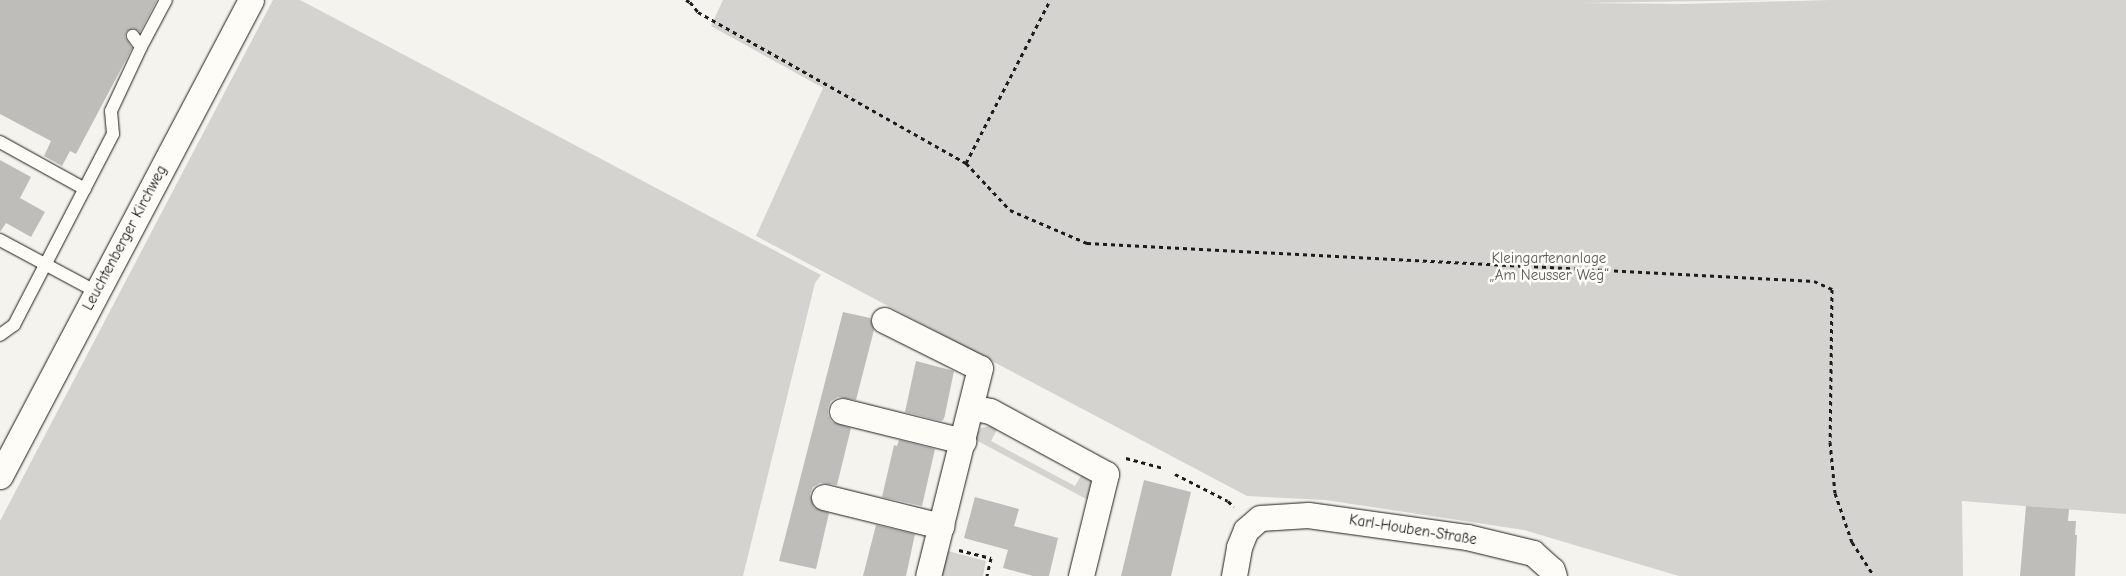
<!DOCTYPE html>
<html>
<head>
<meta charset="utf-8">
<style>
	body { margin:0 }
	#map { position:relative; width:2126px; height:576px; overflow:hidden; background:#f4f3ee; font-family:"Comic Neue",sans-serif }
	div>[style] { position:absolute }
	.green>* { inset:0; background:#d4d3cf }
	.building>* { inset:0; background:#bebdba }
	.path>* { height:3px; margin-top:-1.5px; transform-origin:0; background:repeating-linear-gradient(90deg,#1c1c1c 0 4px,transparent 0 8px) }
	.roads { filter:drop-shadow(0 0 1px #1c1c1c) drop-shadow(0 0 1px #1c1c1c) }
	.service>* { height:12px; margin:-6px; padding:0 6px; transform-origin:6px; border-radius:6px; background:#fdfcf7 }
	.minor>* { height:25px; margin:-12.5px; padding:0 12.5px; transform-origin:12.5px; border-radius:12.5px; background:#fdfcf7 }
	span { translate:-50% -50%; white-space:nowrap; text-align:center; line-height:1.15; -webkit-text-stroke:5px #fdfcf7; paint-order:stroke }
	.street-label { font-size:15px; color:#1c1c1c }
	.park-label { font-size:15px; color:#5c5c5b }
</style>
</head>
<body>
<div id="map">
	<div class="green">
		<div style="clip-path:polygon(273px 0,300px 0,821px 275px,815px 283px,743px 576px,0 576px,0 521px)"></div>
		<div style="clip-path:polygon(723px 0,1772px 0,1579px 3px,1683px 4px,1830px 0,2126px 0,2126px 514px,1962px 501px,1963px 576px,1679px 576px,1524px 530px,1325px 500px,1247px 496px,756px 236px,823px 88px,711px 26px)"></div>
		<div style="clip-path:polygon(1000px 424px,991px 441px,1075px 486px,1085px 469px,1093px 485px,1090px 501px,974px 439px,981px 428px)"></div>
		<div style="clip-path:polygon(944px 550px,986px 561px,983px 576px,938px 576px)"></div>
	</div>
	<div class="building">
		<div style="clip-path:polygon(0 0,157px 0,140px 32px,133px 28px,126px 32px,125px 37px,132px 48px,129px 54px,76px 154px,70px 151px,62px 166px,44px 156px,51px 141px,0 114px)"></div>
		<div style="clip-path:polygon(0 160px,31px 177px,20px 198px,45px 212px,31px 237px,6px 223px,0 232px)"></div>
		<div style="clip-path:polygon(843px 312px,870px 318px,874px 330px,856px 400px,838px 397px,831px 401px,828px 408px,828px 415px,832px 422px,851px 428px,837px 485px,820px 483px,813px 487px,810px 494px,814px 507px,829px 513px,816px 569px,779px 561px)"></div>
		<div style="clip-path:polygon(916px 361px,954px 371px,944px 419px,941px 421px,905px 412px)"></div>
		<div style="clip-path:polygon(899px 440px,935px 449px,922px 506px,882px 497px,894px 445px,897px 446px)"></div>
		<div style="clip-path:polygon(1144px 480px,1191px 492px,1171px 576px,1121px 576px)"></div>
		<div style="clip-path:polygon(975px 497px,1019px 509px,1014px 526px,1058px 538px,1049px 576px,1033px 576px,1003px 568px,1008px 550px,964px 538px)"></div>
		<div style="clip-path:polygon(2026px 506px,2069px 509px,2068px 521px,2076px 521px,2075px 535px,2077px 535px,2075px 576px,2020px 576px)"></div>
		<div style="clip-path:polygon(876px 525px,915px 534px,906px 576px,863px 576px)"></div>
	</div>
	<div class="path">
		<div style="left:686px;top:0;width:4px;rotate:27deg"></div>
		<div style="left:690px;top:2px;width:13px;rotate:51deg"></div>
		<div style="left:698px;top:12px;width:308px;rotate:29.4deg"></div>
		<div style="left:966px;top:163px;width:183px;rotate:-62.7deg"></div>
		<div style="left:966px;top:163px;width:64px;rotate:46.9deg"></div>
		<div style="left:1010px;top:210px;width:84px;rotate:23.2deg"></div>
		<div style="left:1087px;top:243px;width:728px;rotate:2.99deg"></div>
		<div style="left:1814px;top:281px;width:20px;rotate:24deg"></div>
		<div style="left:1832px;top:289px;width:153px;rotate:90.7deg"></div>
		<div style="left:1830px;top:442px;width:51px;rotate:84.4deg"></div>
		<div style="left:1835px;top:493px;width:52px;rotate:70.9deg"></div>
		<div style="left:1852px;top:542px;width:40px;rotate:57.1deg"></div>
		<div style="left:1126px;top:458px;width:38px;rotate:15deg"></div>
		<div style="left:1175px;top:474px;width:59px;rotate:27deg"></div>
		<div style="left:1228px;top:501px;width:8px;rotate:45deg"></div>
		<div style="left:959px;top:550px;width:33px;rotate:14deg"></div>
		<div style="left:991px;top:558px;width:18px;rotate:103deg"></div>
	</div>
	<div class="roads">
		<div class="service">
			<div style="left:141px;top:47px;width:53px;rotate:-62deg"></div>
			<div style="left:0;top:142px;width:97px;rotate:28.9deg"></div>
			<div style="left:0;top:240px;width:110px;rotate:28.2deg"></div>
			<div style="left:0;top:335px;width:17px;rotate:-36deg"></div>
			<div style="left:14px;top:325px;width:215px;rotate:-62.6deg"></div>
			<div style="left:113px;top:134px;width:23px;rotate:-95deg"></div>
			<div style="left:111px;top:111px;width:71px;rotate:-64.9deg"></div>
			<div style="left:141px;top:47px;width:14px;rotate:-126deg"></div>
		</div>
		<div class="minor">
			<div style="left:884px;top:320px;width:107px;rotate:26.6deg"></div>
			<div style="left:980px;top:368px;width:214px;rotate:104deg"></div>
			<div style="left:971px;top:407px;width:19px;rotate:12deg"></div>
			<div style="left:990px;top:411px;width:132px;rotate:28.5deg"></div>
			<div style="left:1106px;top:474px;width:105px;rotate:103.8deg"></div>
			<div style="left:842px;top:411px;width:125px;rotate:13.9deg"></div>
			<div style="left:0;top:476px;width:538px;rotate:-62.2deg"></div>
			<div style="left:824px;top:497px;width:121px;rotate:13.9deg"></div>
			<div style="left:1234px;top:576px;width:29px;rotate:-80deg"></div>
			<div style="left:1239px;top:547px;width:18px;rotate:-68deg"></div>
			<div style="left:1246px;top:530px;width:18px;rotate:-41deg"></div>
			<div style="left:1260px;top:518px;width:48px;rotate:-3.6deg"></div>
			<div style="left:1308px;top:515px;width:161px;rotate:7.9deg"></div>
			<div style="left:1467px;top:537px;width:68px;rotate:13.6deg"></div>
			<div style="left:1533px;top:553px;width:25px;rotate:42deg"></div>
			<div style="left:1552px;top:570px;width:6px;rotate:72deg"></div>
		</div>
	</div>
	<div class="street-label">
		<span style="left:125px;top:238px;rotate:-62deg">Leuchtenberger Kirchweg</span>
		<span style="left:1413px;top:530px;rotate:9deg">Karl-Houben-Straße</span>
	</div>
	<div class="park-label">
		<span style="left:1549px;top:267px">Kleingartenanlage<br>„Am Neusser Weg“</span>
	</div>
</div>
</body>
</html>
